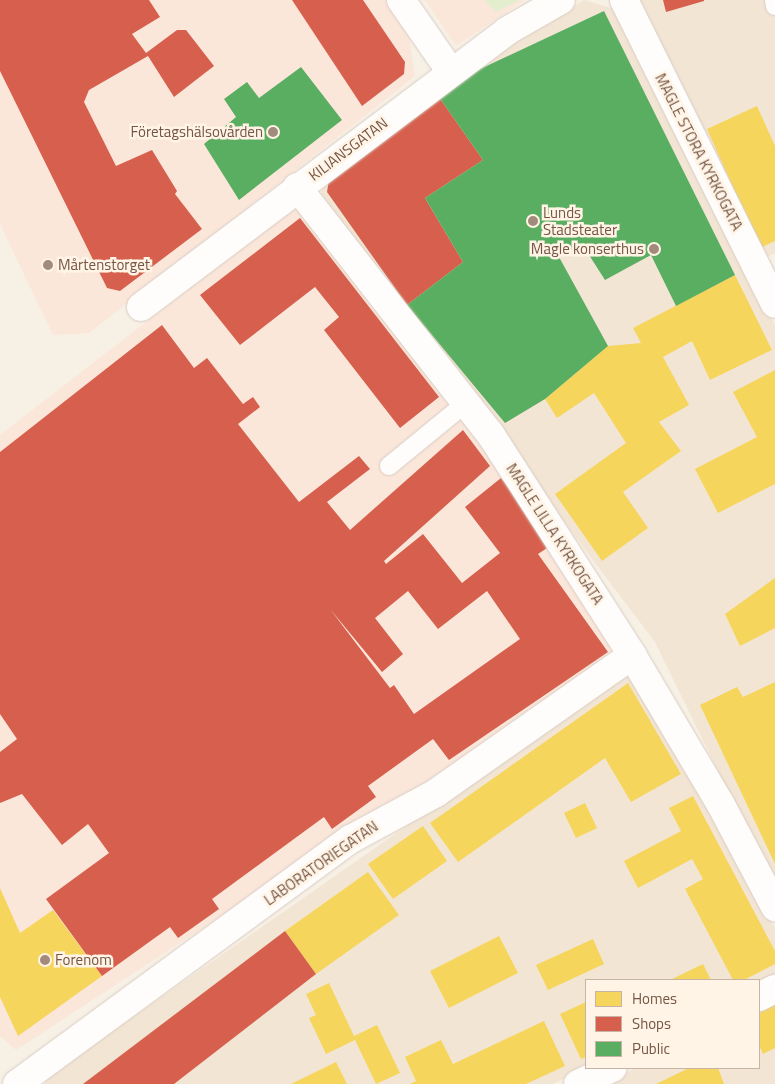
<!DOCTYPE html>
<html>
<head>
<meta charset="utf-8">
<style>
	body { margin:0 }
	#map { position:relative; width:775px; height:1084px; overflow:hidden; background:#f7f0e5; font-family:"Titillium Web",sans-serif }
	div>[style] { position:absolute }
	.residential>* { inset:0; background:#f3e5d4 }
	.commercial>* { inset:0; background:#fbe6da }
	.green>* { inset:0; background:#e2eece }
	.homes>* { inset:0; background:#f6d55c }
	.shops>* { inset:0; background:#d6604d }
	.public>* { inset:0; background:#5aae61 }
	.roads { filter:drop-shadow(0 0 1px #d8cdc4) drop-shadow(0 0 1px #d8cdc4) }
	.lane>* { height:18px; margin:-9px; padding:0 9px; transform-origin:9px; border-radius:9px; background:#fefdfb }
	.street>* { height:28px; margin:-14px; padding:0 14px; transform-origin:14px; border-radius:14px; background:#fefdfb }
	.dots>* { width:14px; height:14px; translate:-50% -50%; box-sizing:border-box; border:2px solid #fff4e6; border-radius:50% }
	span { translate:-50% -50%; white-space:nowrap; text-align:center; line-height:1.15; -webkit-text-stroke:5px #fff4e6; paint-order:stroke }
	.poi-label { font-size:15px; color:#755544 }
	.right { translate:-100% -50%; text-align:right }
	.left { translate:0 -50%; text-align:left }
	.street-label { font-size:15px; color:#755544 }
	.legend { position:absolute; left:585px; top:979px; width:175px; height:90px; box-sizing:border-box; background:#fff4e6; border:1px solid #c8b4a5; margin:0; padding:6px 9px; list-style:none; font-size:15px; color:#755544 }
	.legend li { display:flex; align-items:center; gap:10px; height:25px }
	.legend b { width:25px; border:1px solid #c8b4a5 }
</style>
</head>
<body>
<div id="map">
	<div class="residential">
		<div style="clip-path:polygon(584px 0,618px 10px,775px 325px,775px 888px,655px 642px,320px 200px,327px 169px,440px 89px)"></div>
		<div style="clip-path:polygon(634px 0,775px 0,775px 253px,769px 256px,757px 253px)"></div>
		<div style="clip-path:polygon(620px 677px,639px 678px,775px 928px,775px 976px,759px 984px,759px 980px,586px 980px,587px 1068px,553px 1084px,45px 1084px,47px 1077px)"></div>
		<div style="clip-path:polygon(775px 997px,775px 1084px,604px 1084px,636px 1068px,759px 1068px,759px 1005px)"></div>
	</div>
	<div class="commercial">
		<div style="clip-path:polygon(0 0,385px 0,409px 36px,415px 76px,89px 333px,53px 335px,0 224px)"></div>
		<div style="clip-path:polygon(425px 0,525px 0,456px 46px)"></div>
		<div style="clip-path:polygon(292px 209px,310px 215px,555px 542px,611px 634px,609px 663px,16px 1050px,0 1036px,0 435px)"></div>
	</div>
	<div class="green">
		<div style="clip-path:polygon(485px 0,519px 0,496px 12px)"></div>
	</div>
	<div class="homes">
		<div style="clip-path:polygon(757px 106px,775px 146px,775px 241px,760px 248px,707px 129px)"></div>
		<div style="clip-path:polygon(735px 275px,772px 350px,710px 380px,692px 341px,663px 357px,689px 405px,659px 422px,681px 451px,623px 492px,648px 528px,602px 561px,555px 494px,626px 443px,594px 393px,557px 418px,545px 399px,608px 346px,641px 343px,633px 328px)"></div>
		<div style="clip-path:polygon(775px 370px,775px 484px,718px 513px,695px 469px,757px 437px,733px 392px)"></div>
		<div style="clip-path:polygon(775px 578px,775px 628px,740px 646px,725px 614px)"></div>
		<div style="clip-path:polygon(775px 682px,775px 864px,700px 705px,737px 687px,743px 697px)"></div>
		<div style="clip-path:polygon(628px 683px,681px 774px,631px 802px,605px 758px,458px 862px,430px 823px)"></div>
		<div style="clip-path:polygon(693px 796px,775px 951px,775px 964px,744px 980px,733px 980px,685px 889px,703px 879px,692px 859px,638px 888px,624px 861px,681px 831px,669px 808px)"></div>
		<div style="clip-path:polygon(585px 803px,597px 828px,576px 838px,564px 813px)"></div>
		<div style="clip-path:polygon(423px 826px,447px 861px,393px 899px,368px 864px)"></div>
		<div style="clip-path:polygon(368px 872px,399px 915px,316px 974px,285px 931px)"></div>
		<div style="clip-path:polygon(0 888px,20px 933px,53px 910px,102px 976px,18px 1036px,0 997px)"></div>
		<div style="clip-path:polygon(499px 936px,518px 973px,449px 1008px,430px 971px)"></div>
		<div style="clip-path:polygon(593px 939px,604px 964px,548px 990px,536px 965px)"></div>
		<div style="clip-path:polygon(703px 964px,711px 980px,670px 980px)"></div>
		<div style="clip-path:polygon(329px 983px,354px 1036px,377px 1025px,400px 1073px,376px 1084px,355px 1040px,326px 1054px,309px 1018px,316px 1015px,306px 994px)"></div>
		<div style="clip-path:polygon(586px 1002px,586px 1057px,581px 1059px,560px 1014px)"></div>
		<div style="clip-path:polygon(775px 1005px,775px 1048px,763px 1054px,759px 1045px,759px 1013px)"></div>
		<div style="clip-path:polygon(544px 1021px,565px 1066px,526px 1084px,410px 1084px,416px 1081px,405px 1057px,441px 1040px,453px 1064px)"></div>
		<div style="clip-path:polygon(336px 1062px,347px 1084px,291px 1084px)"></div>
		<div style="clip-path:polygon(689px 1068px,718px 1068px,724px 1084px,656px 1084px)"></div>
	</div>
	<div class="shops">
		<div style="clip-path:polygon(0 0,149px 0,160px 17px,132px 34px,146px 53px,177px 30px,186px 30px,214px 66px,174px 97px,148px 56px,89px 90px,84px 102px,116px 166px,152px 150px,177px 191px,175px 194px,202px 229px,120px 291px,107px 288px,0 71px)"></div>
		<div style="clip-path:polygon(292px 0,363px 0,405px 62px,404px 74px,362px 106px)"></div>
		<div style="clip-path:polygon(663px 0,704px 0,704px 1px,666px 12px)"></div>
		<div style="clip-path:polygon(439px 97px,483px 160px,425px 198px,463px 262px,407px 305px,327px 192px,330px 173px)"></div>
		<div style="clip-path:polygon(300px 218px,439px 397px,400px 428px,324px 330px,339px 317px,315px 287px,240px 345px,200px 295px)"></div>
		<div style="clip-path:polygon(evenodd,162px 325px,194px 368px,207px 358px,243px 404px,253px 397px,260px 407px,238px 424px,299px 502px,359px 456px,370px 469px,327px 502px,350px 530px,463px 430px,490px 466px,384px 561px,386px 564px,423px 534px,462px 583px,500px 553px,465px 507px,501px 478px,553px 544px,538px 554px,608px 652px,449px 760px,433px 739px,368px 786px,376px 797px,332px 829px,324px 817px,212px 899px,219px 909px,178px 938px,170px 927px,102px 976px,46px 899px,109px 853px,88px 824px,62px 845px,22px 794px,0 803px,0 752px,17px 739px,0 714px,0 452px,162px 325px,408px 591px,438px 629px,487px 591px,520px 639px,414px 714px,394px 685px,390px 688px,330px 609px,382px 672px,403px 654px,375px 618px,408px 591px)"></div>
		<div style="clip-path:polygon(285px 931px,316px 974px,174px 1084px,83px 1084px)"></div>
	</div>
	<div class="public">
		<div style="clip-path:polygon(604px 11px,735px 275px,676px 306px,651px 255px,605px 280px,582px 244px,559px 257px,608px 346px,545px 399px,505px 423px,407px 305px,463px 262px,425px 198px,483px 160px,439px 97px,478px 70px)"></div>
		<div style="clip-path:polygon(301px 67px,342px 120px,239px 200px,204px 144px,236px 117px,224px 99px,247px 82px,259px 98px)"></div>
	</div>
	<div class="roads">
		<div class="lane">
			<div style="left:774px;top:0;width:6px;rotate:81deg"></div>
			<div style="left:389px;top:466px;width:99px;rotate:-39.3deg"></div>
		</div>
		<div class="street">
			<div style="left:401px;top:0;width:88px;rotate:55.2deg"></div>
			<div style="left:624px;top:0;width:339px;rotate:63.6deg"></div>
			<div style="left:297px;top:187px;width:315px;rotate:52deg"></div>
			<div style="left:491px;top:435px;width:261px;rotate:57.3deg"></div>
			<div style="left:632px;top:655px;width:172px;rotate:59.3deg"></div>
			<div style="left:720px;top:803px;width:118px;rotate:62.1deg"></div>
			<div style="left:141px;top:307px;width:458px;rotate:-37deg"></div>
			<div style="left:507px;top:31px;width:62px;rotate:-29.9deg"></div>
			<div style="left:759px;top:997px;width:18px;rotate:-27deg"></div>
			<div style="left:17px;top:1084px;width:414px;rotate:-36.3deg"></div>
			<div style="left:351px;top:839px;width:97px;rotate:-28.4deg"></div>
			<div style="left:436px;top:793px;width:240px;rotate:-35.1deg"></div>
			<div style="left:578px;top:1084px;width:38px;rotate:-25deg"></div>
		</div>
	</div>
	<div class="dots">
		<div style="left:273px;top:132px;background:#a28b7c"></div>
		<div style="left:533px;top:221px;background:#a28b7c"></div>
		<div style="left:654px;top:249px;background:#a28b7c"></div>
		<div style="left:48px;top:265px;background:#a28b7c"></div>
		<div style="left:45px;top:960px;background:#a28b7c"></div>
	</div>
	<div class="poi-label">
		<span class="right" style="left:263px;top:132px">Företagshälsovården</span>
		<span class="left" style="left:543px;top:221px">Lunds<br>Stadsteater</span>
		<span class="right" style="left:644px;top:249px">Magle konserthus</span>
		<span class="left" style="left:58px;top:265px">Mårtenstorget</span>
		<span class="left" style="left:55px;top:960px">Forenom</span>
	</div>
	<div class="street-label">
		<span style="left:348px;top:149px;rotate:-37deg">KILIANSGATAN</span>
		<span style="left:699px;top:152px;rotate:63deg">MAGLE STORA KYRKOGATA</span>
		<span style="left:555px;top:534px;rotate:57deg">MAGLE LILLA KYRKOGATA</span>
		<span style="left:321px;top:863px;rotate:-35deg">LABORATORIEGATAN</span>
	</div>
	<ul class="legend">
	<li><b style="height:14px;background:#f6d55c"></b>Homes</li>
	<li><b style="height:14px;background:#d6604d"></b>Shops</li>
	<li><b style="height:14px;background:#5aae61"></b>Public</li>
	</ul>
</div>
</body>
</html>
